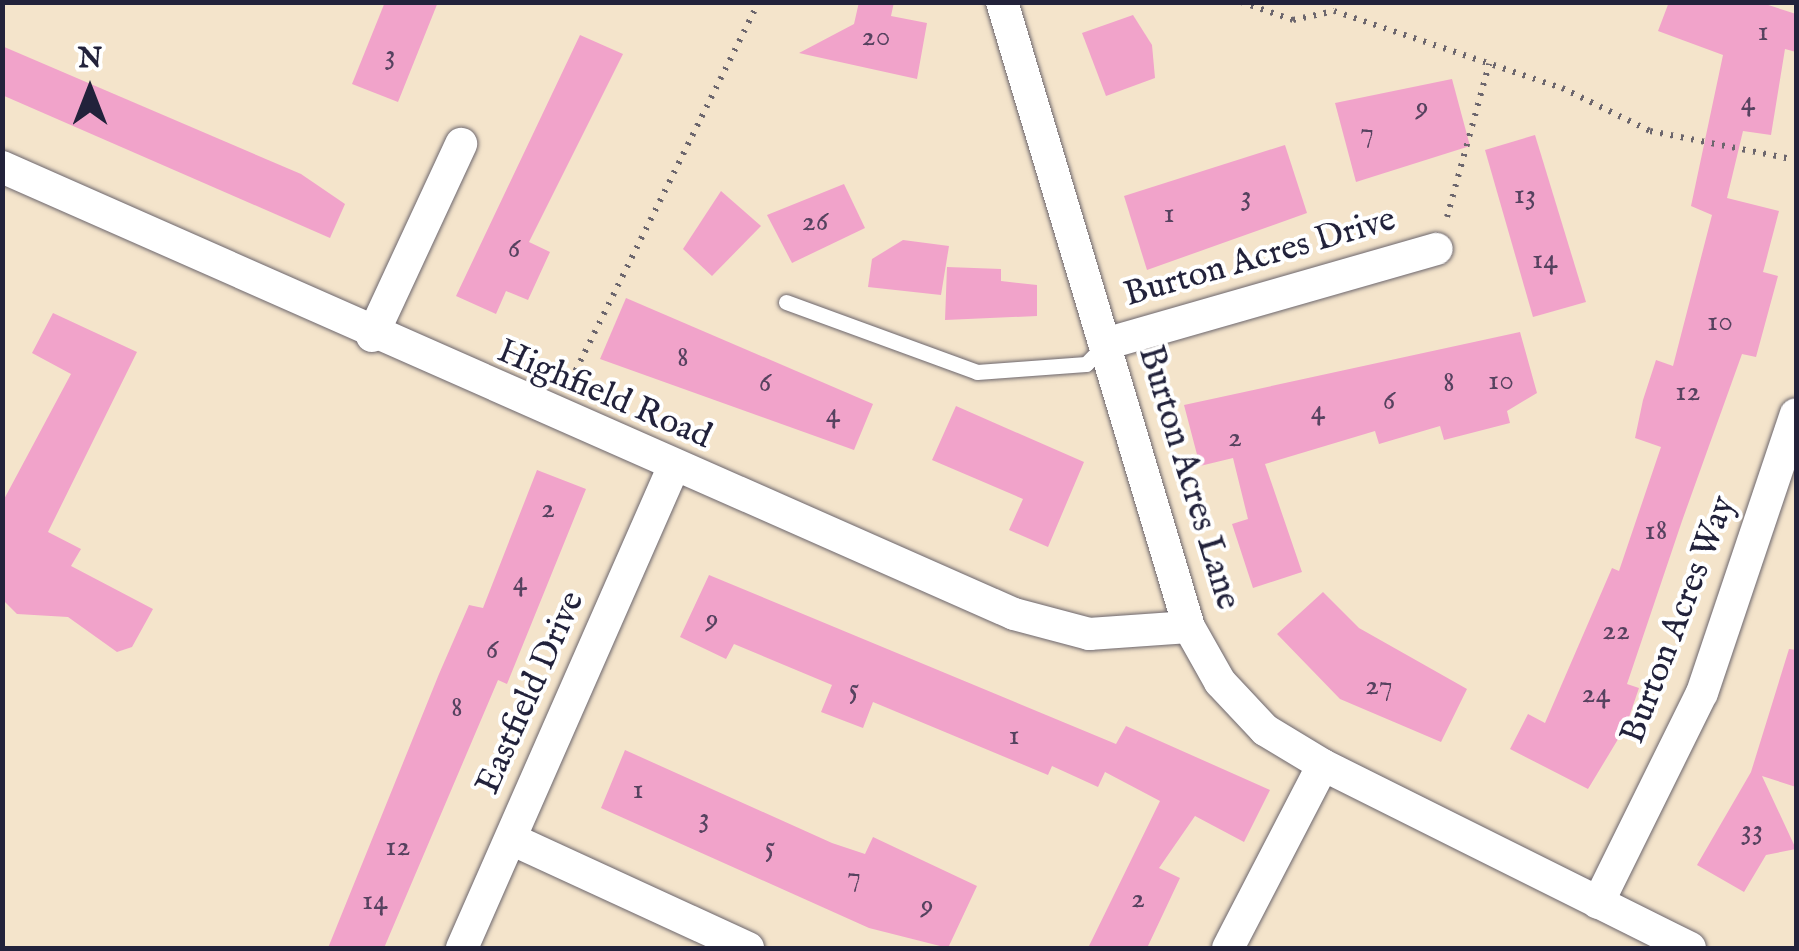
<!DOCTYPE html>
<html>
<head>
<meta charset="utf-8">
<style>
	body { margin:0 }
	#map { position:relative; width:1799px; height:951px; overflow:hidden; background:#f4e4cb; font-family:"IM FELL English",serif }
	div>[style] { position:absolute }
	.building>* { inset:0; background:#f1a3ca }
	.path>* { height:6px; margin-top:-3px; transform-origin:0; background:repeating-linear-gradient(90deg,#6c666d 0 2.5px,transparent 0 10.5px) }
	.roads { filter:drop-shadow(0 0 2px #6c666d) drop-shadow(0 0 2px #6c666d) }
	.lane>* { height:15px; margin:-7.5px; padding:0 7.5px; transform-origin:7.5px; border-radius:7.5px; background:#fff }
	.street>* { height:32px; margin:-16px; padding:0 16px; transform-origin:16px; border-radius:16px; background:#fff }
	span { translate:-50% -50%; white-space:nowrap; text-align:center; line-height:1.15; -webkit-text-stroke:8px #fff; paint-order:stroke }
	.number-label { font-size:30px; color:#56425f }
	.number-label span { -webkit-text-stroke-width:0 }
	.street-label { font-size:35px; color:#22223b }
	.frame { position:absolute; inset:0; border:5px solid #22223b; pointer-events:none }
	.north { position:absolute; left:40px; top:40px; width:100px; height:100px; -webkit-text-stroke:8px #fff; paint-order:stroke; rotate:0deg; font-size:28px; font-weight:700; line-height:40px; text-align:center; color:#22223b }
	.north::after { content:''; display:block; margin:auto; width:35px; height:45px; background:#22223b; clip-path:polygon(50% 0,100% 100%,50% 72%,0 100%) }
</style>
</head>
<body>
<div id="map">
	<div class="building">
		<div style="clip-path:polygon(385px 2px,438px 2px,398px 102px,352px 84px)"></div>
		<div style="clip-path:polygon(859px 2px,894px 2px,891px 16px,927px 23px,917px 79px,799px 53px,854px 24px)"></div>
		<div style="clip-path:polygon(1669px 2px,1759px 2px,1796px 14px,1796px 52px,1785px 49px,1771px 135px,1743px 131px,1727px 198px,1779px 211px,1763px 272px,1778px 276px,1756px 357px,1742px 354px,1682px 521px,1627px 684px,1639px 688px,1626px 726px,1588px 789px,1510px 749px,1528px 714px,1545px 723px,1612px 568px,1619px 571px,1661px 447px,1635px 438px,1643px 400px,1656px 360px,1673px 366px,1712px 215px,1691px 206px,1723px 55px,1658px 31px)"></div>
		<div style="clip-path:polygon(1133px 15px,1152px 45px,1155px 78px,1106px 96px,1082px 33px)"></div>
		<div style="clip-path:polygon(580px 35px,623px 54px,529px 242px,550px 252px,528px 300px,506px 291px,496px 314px,456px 296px)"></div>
		<div style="clip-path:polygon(2px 46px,301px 174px,345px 204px,330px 238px,2px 95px)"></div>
		<div style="clip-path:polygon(1452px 79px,1470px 146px,1356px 182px,1335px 103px)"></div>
		<div style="clip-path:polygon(1535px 135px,1586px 302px,1533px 317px,1485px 150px)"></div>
		<div style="clip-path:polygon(1285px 145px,1307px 213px,1147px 270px,1124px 196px)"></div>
		<div style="clip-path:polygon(844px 184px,865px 228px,792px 263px,767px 215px)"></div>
		<div style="clip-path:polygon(721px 191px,761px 226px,712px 276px,683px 249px)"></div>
		<div style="clip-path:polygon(903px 240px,949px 246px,941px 295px,868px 287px,872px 259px)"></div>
		<div style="clip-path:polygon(947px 267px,1001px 269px,1001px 281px,1037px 285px,1037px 316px,945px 320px)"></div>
		<div style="clip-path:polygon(626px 298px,873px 404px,854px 450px,600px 359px)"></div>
		<div style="clip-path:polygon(53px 313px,137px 352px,48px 532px,81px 549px,71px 566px,153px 609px,132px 647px,117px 652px,68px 617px,17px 614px,2px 599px,2px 503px,71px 374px,32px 353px)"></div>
		<div style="clip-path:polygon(1520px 332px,1537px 393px,1507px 411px,1510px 423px,1444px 440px,1440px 426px,1379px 444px,1375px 431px,1265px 464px,1302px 572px,1253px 588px,1232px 524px,1248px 519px,1233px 458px,1200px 466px,1184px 405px)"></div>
		<div style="clip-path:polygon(956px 406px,1084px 462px,1048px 547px,1009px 530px,1023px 499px,932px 460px)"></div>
		<div style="clip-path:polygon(537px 470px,586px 489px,507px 684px,498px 680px,384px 948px,328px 948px,439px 674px,469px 605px,483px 608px)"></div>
		<div style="clip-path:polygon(709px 575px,1116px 744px,1126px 726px,1270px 790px,1244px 842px,1195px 816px,1159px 868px,1180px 878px,1147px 948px,1088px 948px,1160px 801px,1105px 772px,1098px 787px,1052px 766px,1048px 775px,873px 702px,863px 728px,821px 712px,832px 685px,734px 644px,726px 659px,680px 637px)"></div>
		<div style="clip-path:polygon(1323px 592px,1359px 628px,1467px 689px,1441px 742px,1340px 699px,1277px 634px)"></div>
		<div style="clip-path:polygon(1789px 649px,1796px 650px,1796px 787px,1762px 776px,1796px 849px,1766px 855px,1744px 892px,1697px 865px,1751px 772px)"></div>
		<div style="clip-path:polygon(625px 750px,832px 843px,865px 854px,873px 837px,977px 886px,948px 948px,869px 928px,601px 808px)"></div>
	</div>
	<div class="path">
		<div style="left:1241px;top:2px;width:55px;rotate:19.1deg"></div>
		<div style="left:1293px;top:20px;width:42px;rotate:-12.4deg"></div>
		<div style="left:1334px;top:11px;width:241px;rotate:18.7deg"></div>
		<div style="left:1562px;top:88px;width:98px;rotate:26deg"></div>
		<div style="left:1650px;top:131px;width:149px;rotate:11.2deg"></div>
		<div style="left:1447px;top:217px;width:159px;rotate:-74.6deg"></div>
		<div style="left:571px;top:380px;width:422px;rotate:-63.6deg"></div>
	</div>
	<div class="roads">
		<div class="lane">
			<div style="left:786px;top:302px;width:203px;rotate:20.1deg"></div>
			<div style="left:977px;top:372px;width:109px;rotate:-4.2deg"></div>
			<div style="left:1086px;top:364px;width:28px;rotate:-46deg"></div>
		</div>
		<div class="street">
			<div style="left:1002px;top:2px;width:652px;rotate:73.34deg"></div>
			<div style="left:1189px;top:627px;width:63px;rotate:60.6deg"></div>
			<div style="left:1220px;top:682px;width:66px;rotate:46.8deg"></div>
			<div style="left:1265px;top:730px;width:68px;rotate:31.1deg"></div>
			<div style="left:1323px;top:765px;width:410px;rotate:26.5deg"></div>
			<div style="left:2px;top:167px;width:1106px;rotate:23.83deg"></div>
			<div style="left:1014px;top:614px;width:78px;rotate:14.9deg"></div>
			<div style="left:1089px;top:634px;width:100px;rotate:-4deg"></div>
			<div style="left:372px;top:336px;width:212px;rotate:-65.1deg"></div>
			<div style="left:1105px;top:344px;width:345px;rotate:-16deg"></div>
			<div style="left:511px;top:839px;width:261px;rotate:24.7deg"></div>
			<div style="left:1598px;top:903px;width:234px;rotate:-63.7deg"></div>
			<div style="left:1702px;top:693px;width:294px;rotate:-71.4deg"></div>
			<div style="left:462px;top:948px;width:524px;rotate:-66.27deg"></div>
			<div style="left:1228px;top:948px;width:206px;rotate:-62.6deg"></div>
		</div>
	</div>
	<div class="number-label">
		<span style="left:1763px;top:32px">1</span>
		<span style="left:876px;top:37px">20</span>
		<span style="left:390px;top:55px">3</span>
		<span style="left:1748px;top:102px">4</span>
		<span style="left:1422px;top:108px">9</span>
		<span style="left:1367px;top:133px">7</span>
		<span style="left:1525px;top:195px">13</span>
		<span style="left:1246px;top:196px">3</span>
		<span style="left:1169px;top:214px">1</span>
		<span style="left:815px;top:222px">26</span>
		<span style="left:514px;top:249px">6</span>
		<span style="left:1545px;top:260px">14</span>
		<span style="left:1720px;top:322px">10</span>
		<span style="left:683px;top:358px">8</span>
		<span style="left:1501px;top:381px">10</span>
		<span style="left:765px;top:383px">6</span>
		<span style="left:1449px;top:383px">8</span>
		<span style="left:1688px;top:392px">12</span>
		<span style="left:1389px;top:401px">6</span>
		<span style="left:1318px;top:411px">4</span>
		<span style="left:833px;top:414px">4</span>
		<span style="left:1235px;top:438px">2</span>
		<span style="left:548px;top:509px">2</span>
		<span style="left:1656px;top:531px">18</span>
		<span style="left:520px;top:582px">4</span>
		<span style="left:712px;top:620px">9</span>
		<span style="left:1616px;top:631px">22</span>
		<span style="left:492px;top:650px">6</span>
		<span style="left:1379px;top:686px">27</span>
		<span style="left:854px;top:690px">5</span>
		<span style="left:1596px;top:694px">24</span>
		<span style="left:457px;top:708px">8</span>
		<span style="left:1014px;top:736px">1</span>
		<span style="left:638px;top:790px">1</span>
		<span style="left:704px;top:818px">3</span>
		<span style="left:1752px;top:830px">33</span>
		<span style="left:398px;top:847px">12</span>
		<span style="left:770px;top:848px">5</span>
		<span style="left:854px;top:877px">7</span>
		<span style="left:1138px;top:899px">2</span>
		<span style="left:375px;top:901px">14</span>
		<span style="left:927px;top:906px">9</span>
	</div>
	<div class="street-label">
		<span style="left:1260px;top:258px;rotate:-16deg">Burton Acres Drive</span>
		<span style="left:604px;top:395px;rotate:23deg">Highfield Road</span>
		<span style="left:1188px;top:478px;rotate:73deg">Burton Acres Lane</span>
		<span style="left:1679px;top:620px;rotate:-69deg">Burton Acres Way</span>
		<span style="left:531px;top:693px;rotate:-66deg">Eastfield Drive</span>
	</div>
	<div class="frame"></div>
	<div class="north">N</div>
</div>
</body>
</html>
